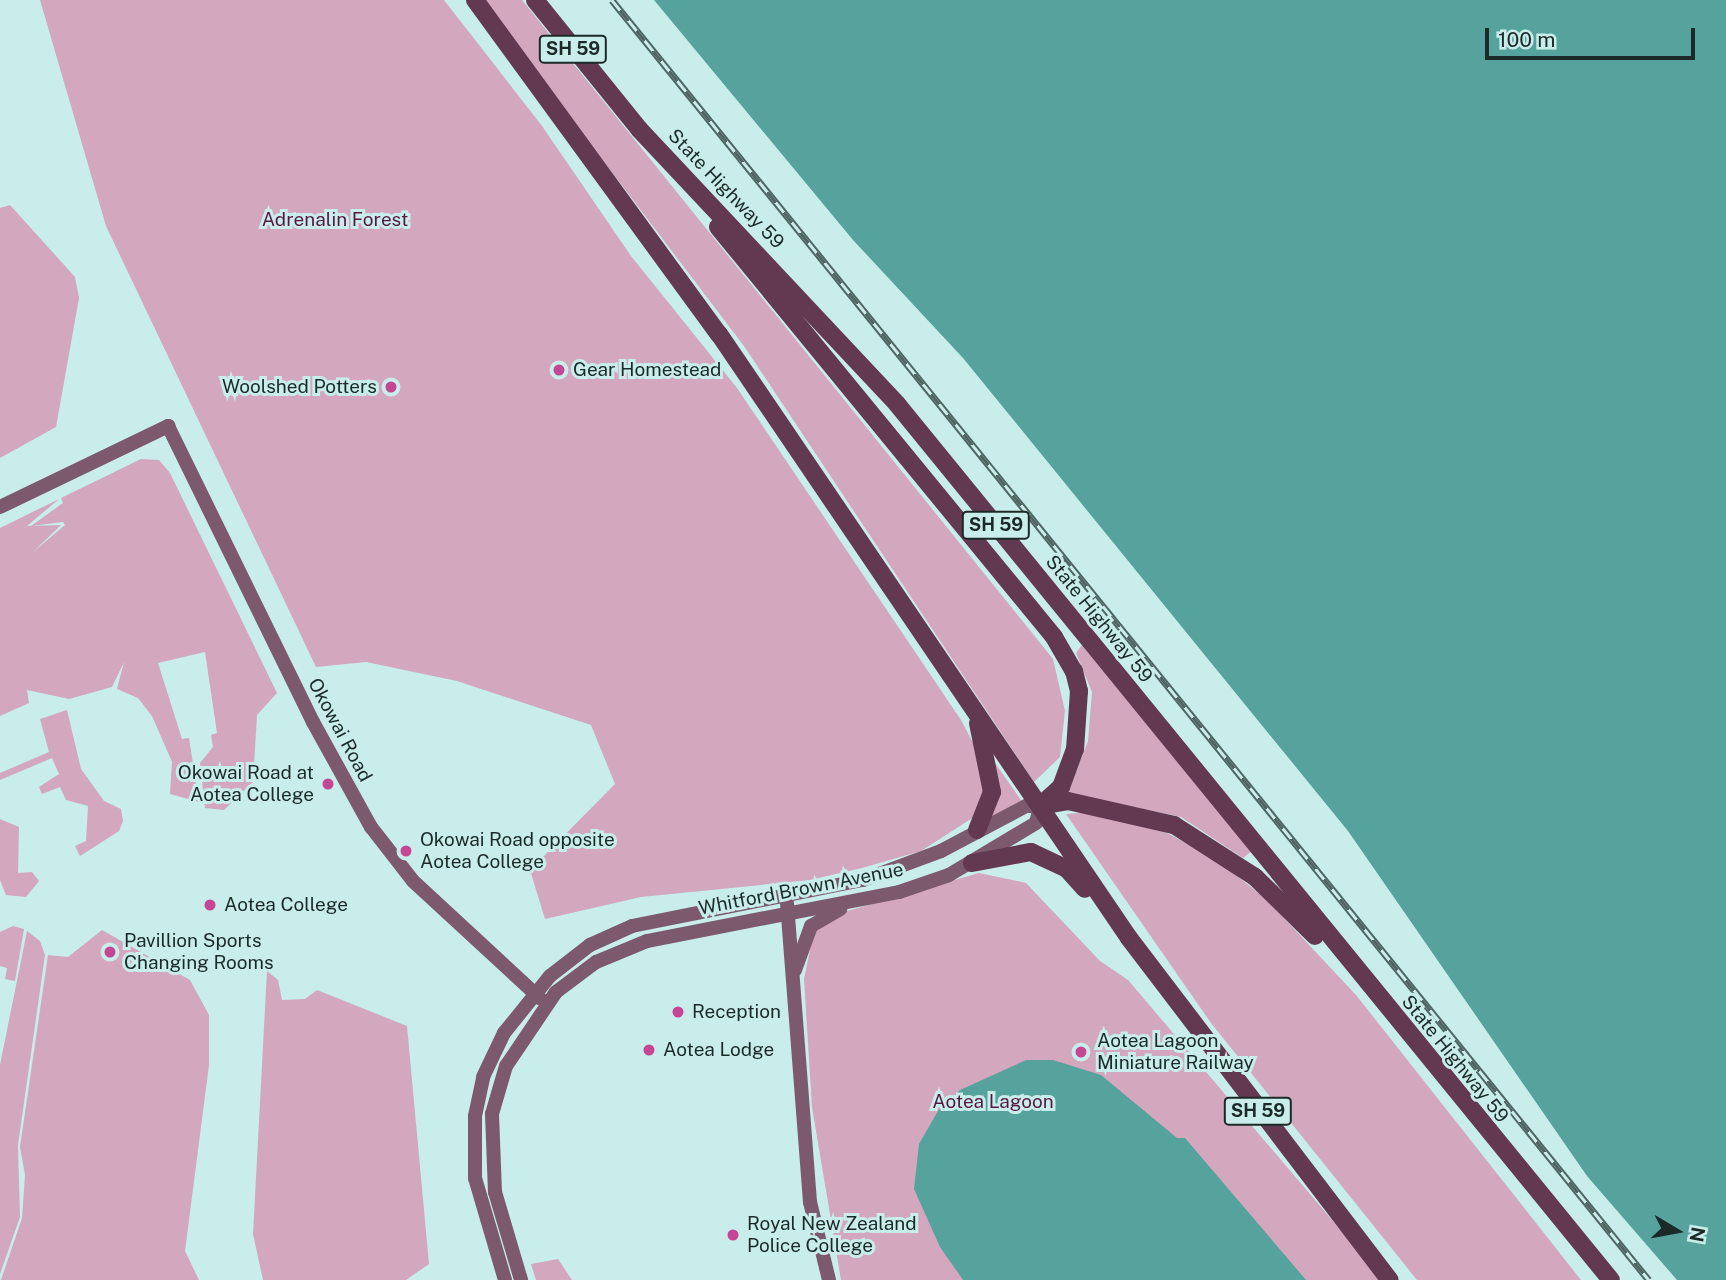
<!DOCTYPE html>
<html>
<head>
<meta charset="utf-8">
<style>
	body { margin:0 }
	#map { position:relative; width:1726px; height:1280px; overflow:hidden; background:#c8edea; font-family:"Public Sans",sans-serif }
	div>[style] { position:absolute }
	.green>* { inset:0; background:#d3a7be }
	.water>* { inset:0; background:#55a39c }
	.secondary>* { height:14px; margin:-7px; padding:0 7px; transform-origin:7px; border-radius:7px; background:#7c596c }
	.primary>* { height:18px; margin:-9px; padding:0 9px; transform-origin:9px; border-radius:9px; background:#623950 }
	.rail>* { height:7px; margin-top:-3.5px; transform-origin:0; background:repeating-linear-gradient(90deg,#c8edea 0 13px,#4f6563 0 26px); box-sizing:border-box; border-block:2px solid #4f6563 }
	.dots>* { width:19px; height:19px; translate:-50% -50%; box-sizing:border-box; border:4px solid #c8edea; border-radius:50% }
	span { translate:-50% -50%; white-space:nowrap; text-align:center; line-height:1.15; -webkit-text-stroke:6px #c8edea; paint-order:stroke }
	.shield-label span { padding:2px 5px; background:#c8edea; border:2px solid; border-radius:5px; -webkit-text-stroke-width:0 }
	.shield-label { font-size:18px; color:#1b2a28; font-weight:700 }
	.street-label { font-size:19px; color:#1b2a28 }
	.park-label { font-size:19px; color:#591841 }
	.poi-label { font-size:19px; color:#1b2a28 }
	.left { translate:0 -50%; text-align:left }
	.right { translate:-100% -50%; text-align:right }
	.north { position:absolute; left:1642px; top:1196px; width:70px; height:70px; -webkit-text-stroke:5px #c8edea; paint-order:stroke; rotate:100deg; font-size:19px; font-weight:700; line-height:28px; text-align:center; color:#1b2a28 }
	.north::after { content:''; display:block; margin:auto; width:24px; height:32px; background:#1b2a28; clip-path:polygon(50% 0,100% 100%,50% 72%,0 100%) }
	.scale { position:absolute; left:1485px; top:28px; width:210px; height:32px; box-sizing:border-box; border:4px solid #1b2a28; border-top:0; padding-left:9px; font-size:21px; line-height:24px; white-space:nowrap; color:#1b2a28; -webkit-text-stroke:5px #c8edea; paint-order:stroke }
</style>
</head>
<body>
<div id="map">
	<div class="green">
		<div style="clip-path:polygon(40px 0,444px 0,542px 126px,631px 256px,737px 388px,961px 720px,979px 754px,986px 789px,974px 817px,921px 851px,862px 868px,810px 880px,641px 897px,545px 919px,530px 870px,615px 784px,591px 725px,457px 681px,366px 662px,316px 667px,106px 226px)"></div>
		<div style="clip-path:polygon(481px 0,522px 0,1053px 659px,1065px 711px,1060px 757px,1034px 782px,744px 346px)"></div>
		<div style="clip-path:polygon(10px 205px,75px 277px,79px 298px,56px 427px,0 458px,0 208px)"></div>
		<div style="clip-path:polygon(141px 459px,159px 460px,170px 473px,277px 693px,257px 715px,253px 782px,224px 810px,205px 808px,200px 763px,213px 747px,211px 735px,217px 733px,205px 652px,158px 663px,182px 739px,189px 738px,199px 802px,170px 794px,172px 762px,152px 716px,138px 698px,117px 689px,124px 662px,112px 687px,69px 699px,27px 690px,29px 703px,0 716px,0 528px,59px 499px,27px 526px,61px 525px,32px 553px,65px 525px,63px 522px,31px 526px,63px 503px,61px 498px)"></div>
		<div style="clip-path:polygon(1082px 645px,1252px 851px,1243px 858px,1181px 817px,1068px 793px,1088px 741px,1092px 692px,1076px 653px)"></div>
		<div style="clip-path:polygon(67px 710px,81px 769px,104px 801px,121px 809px,123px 821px,119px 831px,80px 856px,75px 846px,86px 841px,88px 806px,66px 800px,60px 787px,42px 794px,39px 787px,59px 774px,52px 758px,0 780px,0 773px,49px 752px,40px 719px)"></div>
		<div style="clip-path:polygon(993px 760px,1023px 803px,990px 821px)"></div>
		<div style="clip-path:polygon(1089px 812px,1124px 815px,1169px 834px,1217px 860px,1266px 899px,1356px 995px,1581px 1280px,1417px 1280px,1211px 1023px,1066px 814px)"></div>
		<div style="clip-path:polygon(0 819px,19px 827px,18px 873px,32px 872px,39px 881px,26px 897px,6px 895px,0 880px)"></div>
		<div style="clip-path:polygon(979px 873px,1026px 883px,1100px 961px,1128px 980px,1383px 1280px,841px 1280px,812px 1107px,804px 979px,814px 931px,844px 912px)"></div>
		<div style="clip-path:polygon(13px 926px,24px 929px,15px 981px,5px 979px,7px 968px,0 966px,0 932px)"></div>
		<div style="clip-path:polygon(102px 930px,190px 980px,209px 1015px,209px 1065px,185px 1251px,199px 1280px,1px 1280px,22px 1218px,25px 1175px,20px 1147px,48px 955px,68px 957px)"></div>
		<div style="clip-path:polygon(27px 931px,40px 941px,45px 955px,18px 1145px,20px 1217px,0 1274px,0 1065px)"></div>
		<div style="clip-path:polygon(267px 971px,278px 980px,282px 1000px,305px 999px,317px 990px,407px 1026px,429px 1264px,406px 1280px,263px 1280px,253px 1234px)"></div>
		<div style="clip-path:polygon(558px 1259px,572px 1280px,536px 1280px,531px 1264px)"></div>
	</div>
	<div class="water">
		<div style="clip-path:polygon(654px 0,1726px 0,1726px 1280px,1677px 1280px,1587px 1176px,1348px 831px,963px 358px,853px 240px)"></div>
		<div style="clip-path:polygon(1026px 1060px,1053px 1060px,1101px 1075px,1177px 1138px,1185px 1138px,1306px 1280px,963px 1280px,940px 1247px,914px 1189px,919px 1144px,938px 1111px,960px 1090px)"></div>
	</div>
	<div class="secondary">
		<div style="left:0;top:507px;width:187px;rotate:-25.7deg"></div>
		<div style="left:168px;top:426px;width:330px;rotate:63.9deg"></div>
		<div style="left:313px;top:722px;width:120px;rotate:61.1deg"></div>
		<div style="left:371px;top:827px;width:68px;rotate:52.1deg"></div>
		<div style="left:413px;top:881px;width:173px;rotate:42.7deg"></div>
		<div style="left:787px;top:903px;width:300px;rotate:85.6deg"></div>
		<div style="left:810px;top:1202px;width:80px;rotate:76.3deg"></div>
		<div style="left:795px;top:970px;width:47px;rotate:-70deg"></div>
		<div style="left:811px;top:926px;width:34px;rotate:-30deg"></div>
		<div style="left:505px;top:1280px;width:106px;rotate:-106.4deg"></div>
		<div style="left:475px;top:1178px;width:62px;rotate:-90deg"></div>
		<div style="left:475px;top:1116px;width:40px;rotate:-78deg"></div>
		<div style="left:483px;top:1077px;width:49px;rotate:-64.5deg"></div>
		<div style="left:504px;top:1033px;width:73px;rotate:-51.1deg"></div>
		<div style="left:550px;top:976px;width:51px;rotate:-37.8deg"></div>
		<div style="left:590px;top:945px;width:46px;rotate:-24.3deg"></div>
		<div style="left:632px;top:926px;width:236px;rotate:-11.3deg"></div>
		<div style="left:863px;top:880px;width:83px;rotate:-20.4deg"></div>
		<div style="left:941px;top:851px;width:96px;rotate:-27.9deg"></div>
		<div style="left:1026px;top:806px;width:14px"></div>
		<div style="left:1040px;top:806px;width:17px;rotate:103deg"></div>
		<div style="left:1036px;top:823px;width:101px;rotate:149.1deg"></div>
		<div style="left:949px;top:875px;width:53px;rotate:161.2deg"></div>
		<div style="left:899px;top:892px;width:257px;rotate:169deg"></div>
		<div style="left:647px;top:941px;width:55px;rotate:157.6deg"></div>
		<div style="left:596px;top:962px;width:50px;rotate:143.1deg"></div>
		<div style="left:556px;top:992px;width:89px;rotate:124deg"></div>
		<div style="left:506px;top:1066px;width:50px;rotate:106.3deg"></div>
		<div style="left:492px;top:1114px;width:78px;rotate:87.8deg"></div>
		<div style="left:495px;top:1192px;width:92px;rotate:73.5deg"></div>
	</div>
	<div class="primary">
		<div style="left:475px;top:0;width:414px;rotate:53.9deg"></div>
		<div style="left:719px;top:334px;width:730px;rotate:55.83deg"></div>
		<div style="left:1129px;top:938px;width:430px;rotate:52.7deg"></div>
		<div style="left:535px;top:0;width:166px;rotate:51.1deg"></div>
		<div style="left:639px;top:129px;width:377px;rotate:46.8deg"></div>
		<div style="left:897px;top:404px;width:1130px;rotate:50.82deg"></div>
		<div style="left:718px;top:227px;width:530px;rotate:50.66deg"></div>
		<div style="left:1054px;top:637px;width:39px;rotate:60deg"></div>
		<div style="left:1074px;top:671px;width:21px;rotate:76deg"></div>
		<div style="left:1079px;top:691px;width:58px;rotate:93.9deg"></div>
		<div style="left:1075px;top:749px;width:40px;rotate:110.2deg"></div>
		<div style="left:1061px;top:787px;width:28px;rotate:138deg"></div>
		<div style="left:1040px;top:806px;width:28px;rotate:-10deg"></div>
		<div style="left:1068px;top:801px;width:109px;rotate:12.8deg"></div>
		<div style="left:1174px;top:825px;width:96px;rotate:32.7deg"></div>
		<div style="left:1255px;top:877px;width:84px;rotate:44.5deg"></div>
		<div style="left:977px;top:830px;width:41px;rotate:-68.5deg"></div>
		<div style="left:992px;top:792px;width:70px;rotate:-101.5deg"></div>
		<div style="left:972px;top:863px;width:60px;rotate:-10.6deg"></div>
		<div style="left:1031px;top:852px;width:38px;rotate:25deg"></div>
		<div style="left:1066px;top:868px;width:28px;rotate:48deg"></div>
	</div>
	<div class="rail">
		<div style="left:612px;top:0;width:1647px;rotate:50.99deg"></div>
	</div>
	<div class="dots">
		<div style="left:559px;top:370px;background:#c44695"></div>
		<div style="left:391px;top:387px;background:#c44695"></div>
		<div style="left:328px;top:784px;background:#c44695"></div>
		<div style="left:406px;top:851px;background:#c44695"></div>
		<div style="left:210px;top:905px;background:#c44695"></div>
		<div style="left:110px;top:952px;background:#c44695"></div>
		<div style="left:678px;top:1012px;background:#c44695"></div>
		<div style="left:649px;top:1050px;background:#c44695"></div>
		<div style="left:1081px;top:1052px;background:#c44695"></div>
		<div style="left:733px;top:1235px;background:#c44695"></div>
	</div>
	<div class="shield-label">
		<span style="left:573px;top:49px">SH 59</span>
		<span style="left:996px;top:525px">SH 59</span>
		<span style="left:1258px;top:1111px">SH 59</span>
	</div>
	<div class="street-label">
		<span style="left:726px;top:189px;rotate:46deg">State Highway 59</span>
		<span style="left:1099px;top:619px;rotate:51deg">State Highway 59</span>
		<span style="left:340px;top:730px;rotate:62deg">Okowai Road</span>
		<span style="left:801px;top:889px;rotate:-11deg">Whitford Brown Avenue</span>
		<span style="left:1455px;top:1059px;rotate:51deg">State Highway 59</span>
	</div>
	<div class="park-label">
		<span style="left:335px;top:220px">Adrenalin Forest</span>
		<span style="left:993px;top:1102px">Aotea Lagoon</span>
	</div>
	<div class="poi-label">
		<span class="left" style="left:573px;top:370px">Gear Homestead</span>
		<span class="right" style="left:377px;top:387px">Woolshed Potters</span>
		<span class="right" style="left:314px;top:784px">Okowai Road at<br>Aotea College</span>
		<span class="left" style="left:420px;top:851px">Okowai Road opposite<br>Aotea College</span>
		<span class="left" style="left:224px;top:905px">Aotea College</span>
		<span class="left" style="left:124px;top:952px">Pavillion Sports<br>Changing Rooms</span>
		<span class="left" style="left:692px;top:1012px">Reception</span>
		<span class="left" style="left:1097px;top:1052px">Aotea Lagoon<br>Miniature Railway</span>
		<span class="left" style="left:663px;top:1050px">Aotea Lodge</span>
		<span class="left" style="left:747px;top:1235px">Royal New Zealand<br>Police College</span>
	</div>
	<div class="north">N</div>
	<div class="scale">100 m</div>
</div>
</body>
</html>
